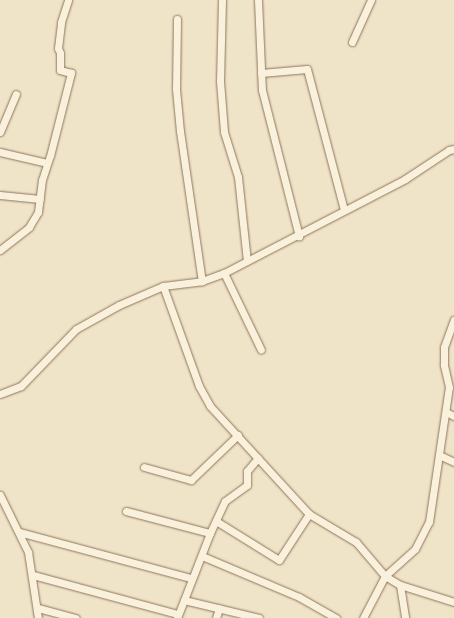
<!DOCTYPE html>
<html>
<head>
<meta charset="utf-8">
<style>
	body { margin:0 }
	#map { position:relative; width:454px; height:618px; overflow:hidden; background:#f0e4c8; font-family:"PT Serif",serif }
	div>[style] { position:absolute }
	.roads { filter:drop-shadow(0 0 1px #8d765c) drop-shadow(0 0 1px #8d765c) }
	.street>* { height:7px; margin:-3.5px; padding:0 3.5px; transform-origin:3.5px; border-radius:3.5px; background:#faf1dc }
	span { translate:-50% -50%; white-space:nowrap; text-align:center; line-height:1.15; -webkit-text-stroke:3.5px #f7eed8; paint-order:stroke }
</style>
</head>
<body>
<div id="map">
	<div class="roads">
		<div class="street">
			<div style="left:222px;top:0;width:81px;rotate:91.4deg"></div>
			<div style="left:220px;top:81px;width:51px;rotate:85.5deg"></div>
			<div style="left:224px;top:132px;width:47px;rotate:72.7deg"></div>
			<div style="left:238px;top:177px;width:84px;rotate:83.9deg"></div>
			<div style="left:258px;top:0;width:90px;rotate:87.5deg"></div>
			<div style="left:262px;top:90px;width:151px;rotate:75.8deg"></div>
			<div style="left:177px;top:19px;width:70px;rotate:90.8deg"></div>
			<div style="left:176px;top:89px;width:42px;rotate:84.6deg"></div>
			<div style="left:180px;top:131px;width:152px;rotate:81.7deg"></div>
			<div style="left:352px;top:42px;width:46px;rotate:-65.7deg"></div>
			<div style="left:261px;top:73px;width:46px;rotate:-5deg"></div>
			<div style="left:307px;top:69px;width:146px;rotate:75.3deg"></div>
			<div style="left:0;top:132px;width:41px;rotate:-67.2deg"></div>
			<div style="left:0;top:152px;width:48px;rotate:13.2deg"></div>
			<div style="left:0;top:195px;width:40px;rotate:5.7deg"></div>
			<div style="left:0;top:250px;width:37px;rotate:-38deg"></div>
			<div style="left:29px;top:227px;width:17px;rotate:-59deg"></div>
			<div style="left:38px;top:212px;width:32px;rotate:-83deg"></div>
			<div style="left:42px;top:180px;width:25px;rotate:-72deg"></div>
			<div style="left:50px;top:156px;width:86px;rotate:-75.8deg"></div>
			<div style="left:71px;top:73px;width:11px;rotate:-165deg"></div>
			<div style="left:60px;top:70px;width:17px;rotate:-90deg"></div>
			<div style="left:60px;top:53px;width:5px;rotate:-112deg"></div>
			<div style="left:58px;top:48px;width:26px;rotate:-83deg"></div>
			<div style="left:61px;top:22px;width:23px;rotate:-72deg"></div>
			<div style="left:224px;top:273px;width:85px;rotate:64.3deg"></div>
			<div style="left:163px;top:286px;width:106px;rotate:70.2deg"></div>
			<div style="left:199px;top:386px;width:23px;rotate:61deg"></div>
			<div style="left:210px;top:406px;width:147px;rotate:47.5deg"></div>
			<div style="left:309px;top:514px;width:55px;rotate:30.8deg"></div>
			<div style="left:356px;top:542px;width:45px;rotate:49.5deg"></div>
			<div style="left:385px;top:576px;width:17px;rotate:31deg"></div>
			<div style="left:400px;top:585px;width:57px;rotate:17.5deg"></div>
			<div style="left:0;top:394px;width:22px;rotate:-21deg"></div>
			<div style="left:21px;top:386px;width:79px;rotate:-46deg"></div>
			<div style="left:76px;top:329px;width:49px;rotate:-29.2deg"></div>
			<div style="left:119px;top:305px;width:48px;rotate:-23.4deg"></div>
			<div style="left:163px;top:286px;width:39px;rotate:-7deg"></div>
			<div style="left:202px;top:281px;width:23px;rotate:-20deg"></div>
			<div style="left:224px;top:273px;width:204px;rotate:-27.4deg"></div>
			<div style="left:405px;top:179px;width:53px;rotate:-33.4deg"></div>
			<div style="left:449px;top:150px;width:5px;rotate:-11deg"></div>
			<div style="left:446px;top:412px;width:9px;rotate:27deg"></div>
			<div style="left:439px;top:455px;width:17px;rotate:25deg"></div>
			<div style="left:144px;top:467px;width:49px;rotate:15.5deg"></div>
			<div style="left:191px;top:480px;width:65px;rotate:-43.8deg"></div>
			<div style="left:0;top:495px;width:64px;rotate:63.8deg"></div>
			<div style="left:28px;top:552px;width:67px;rotate:81.4deg"></div>
			<div style="left:126px;top:511px;width:87px;rotate:14.7deg"></div>
			<div style="left:216px;top:521px;width:74px;rotate:31.8deg"></div>
			<div style="left:279px;top:560px;width:55px;rotate:-56.9deg"></div>
			<div style="left:19px;top:532px;width:178px;rotate:15deg"></div>
			<div style="left:202px;top:556px;width:105px;rotate:22.9deg"></div>
			<div style="left:299px;top:597px;width:43px;rotate:29.6deg"></div>
			<div style="left:33px;top:575px;width:150px;rotate:15.1deg"></div>
			<div style="left:400px;top:585px;width:33px;rotate:81deg"></div>
			<div style="left:184px;top:600px;width:77px;rotate:13.5deg"></div>
			<div style="left:38px;top:608px;width:39px;rotate:15deg"></div>
			<div style="left:177px;top:618px;width:91px;rotate:-68.8deg"></div>
			<div style="left:210px;top:533px;width:35px;rotate:-65deg"></div>
			<div style="left:225px;top:501px;width:27px;rotate:-36deg"></div>
			<div style="left:247px;top:485px;width:14px;rotate:-90deg"></div>
			<div style="left:247px;top:471px;width:17px;rotate:-50deg"></div>
			<div style="left:216px;top:618px;width:10px;rotate:-73deg"></div>
			<div style="left:363px;top:618px;width:47px;rotate:-62.4deg"></div>
			<div style="left:385px;top:576px;width:40px;rotate:-42deg"></div>
			<div style="left:415px;top:549px;width:30px;rotate:-63deg"></div>
			<div style="left:429px;top:522px;width:136px;rotate:-81.6deg"></div>
			<div style="left:449px;top:387px;width:23px;rotate:-103deg"></div>
			<div style="left:444px;top:365px;width:18px;rotate:-90deg"></div>
			<div style="left:444px;top:347px;width:29px;rotate:-70deg"></div>
		</div>
	</div>
</div>
</body>
</html>
